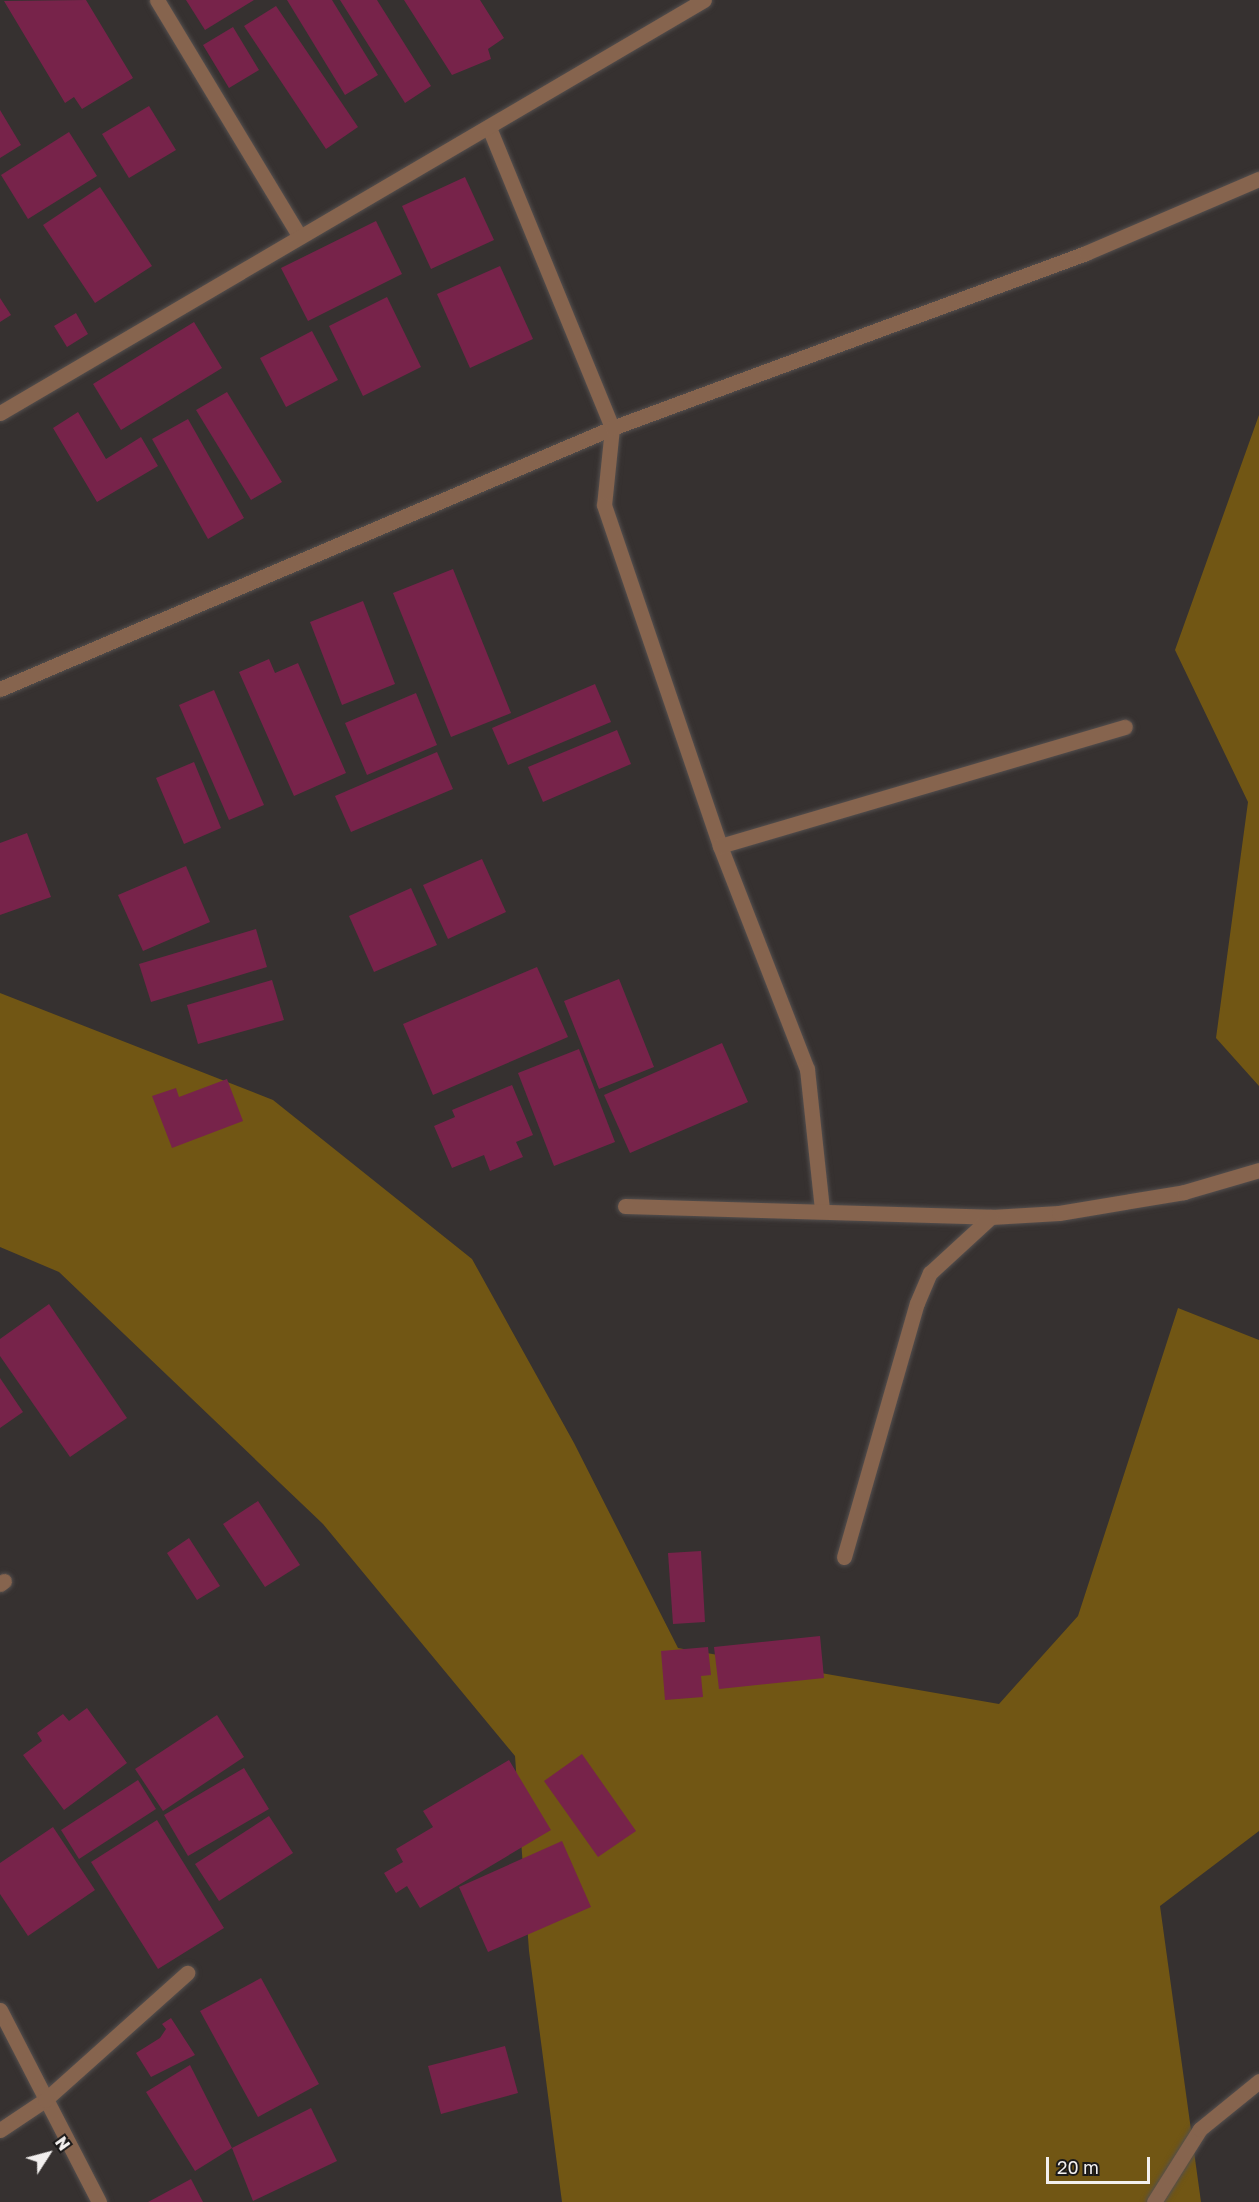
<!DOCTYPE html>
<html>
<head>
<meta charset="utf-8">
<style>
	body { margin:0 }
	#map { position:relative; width:1259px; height:2202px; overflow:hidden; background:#363130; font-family:"Golos Text",sans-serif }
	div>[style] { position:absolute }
	.green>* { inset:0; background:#715614 }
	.building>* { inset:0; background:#77234a }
	.roads { filter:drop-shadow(0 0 2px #544f4e) drop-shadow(0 0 2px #544f4e) }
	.minor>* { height:15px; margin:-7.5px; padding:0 7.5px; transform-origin:7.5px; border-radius:7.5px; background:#86644e }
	span { translate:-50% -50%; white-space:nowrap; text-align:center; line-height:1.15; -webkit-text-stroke:6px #1b1919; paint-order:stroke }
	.north { position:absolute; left:18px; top:2124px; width:60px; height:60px; -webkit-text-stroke:4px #1b1919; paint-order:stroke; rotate:54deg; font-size:16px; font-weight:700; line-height:24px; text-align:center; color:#f2efee }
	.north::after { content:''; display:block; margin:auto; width:21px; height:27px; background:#f2efee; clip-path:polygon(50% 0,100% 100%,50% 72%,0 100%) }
	.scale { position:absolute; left:1046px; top:2157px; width:104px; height:27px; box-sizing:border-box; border:3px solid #f2efee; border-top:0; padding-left:8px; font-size:18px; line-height:21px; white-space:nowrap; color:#f2efee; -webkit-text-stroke:4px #1b1919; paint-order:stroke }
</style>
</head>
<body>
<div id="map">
	<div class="green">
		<div style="clip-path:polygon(1259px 415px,1259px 1086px,1216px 1038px,1248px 802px,1175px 650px)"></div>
		<div style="clip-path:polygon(0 993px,273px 1100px,472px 1259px,574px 1443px,678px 1648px,999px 1704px,1078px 1616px,1178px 1308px,1259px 1340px,1259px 1831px,1160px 1906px,1201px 2202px,562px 2202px,529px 1951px,515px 1756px,323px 1524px,59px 1272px,0 1247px)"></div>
	</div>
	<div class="building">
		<div style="clip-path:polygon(86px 0,133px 78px,82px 109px,74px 97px,65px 103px,4px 1px)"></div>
		<div style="clip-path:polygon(186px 0,254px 0,205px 30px)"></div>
		<div style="clip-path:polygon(287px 0,332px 0,378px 75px,345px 95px)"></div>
		<div style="clip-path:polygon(340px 0,377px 0,431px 86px,405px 103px)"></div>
		<div style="clip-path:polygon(404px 0,480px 0,504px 38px,488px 49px,491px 59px,452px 75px)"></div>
		<div style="clip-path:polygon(276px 6px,358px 127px,326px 149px,244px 26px)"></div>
		<div style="clip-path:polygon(233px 27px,259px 70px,229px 88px,203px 45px)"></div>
		<div style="clip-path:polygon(149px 106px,176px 150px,129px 178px,102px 134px)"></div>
		<div style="clip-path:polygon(0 110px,21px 145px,0 158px)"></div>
		<div style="clip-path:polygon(69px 132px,97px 176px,28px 219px,1px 175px)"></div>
		<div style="clip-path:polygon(465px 177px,494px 240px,431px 269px,402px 206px)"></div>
		<div style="clip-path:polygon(100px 187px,152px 266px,95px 303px,43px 225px)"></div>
		<div style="clip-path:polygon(376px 221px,402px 274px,308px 321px,281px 268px)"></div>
		<div style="clip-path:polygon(500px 266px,533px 339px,470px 368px,437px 294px)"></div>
		<div style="clip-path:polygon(387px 297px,421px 367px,363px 396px,329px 326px)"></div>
		<div style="clip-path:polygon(0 298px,11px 315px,0 322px)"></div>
		<div style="clip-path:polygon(76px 313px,88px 334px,67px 347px,54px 326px)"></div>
		<div style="clip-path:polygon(194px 322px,222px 368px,121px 430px,93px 384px)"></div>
		<div style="clip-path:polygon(312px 331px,338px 380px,286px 407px,260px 358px)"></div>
		<div style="clip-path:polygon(227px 392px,282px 482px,251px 500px,196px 410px)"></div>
		<div style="clip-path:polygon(78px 412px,106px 459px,141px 437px,158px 466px,97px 502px,53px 428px)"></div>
		<div style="clip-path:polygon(188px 419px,244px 518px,208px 539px,152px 439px)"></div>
		<div style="clip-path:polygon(453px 569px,511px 713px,451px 737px,393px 593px)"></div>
		<div style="clip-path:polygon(363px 601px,395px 684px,342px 705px,310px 622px)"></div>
		<div style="clip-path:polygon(269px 659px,275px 673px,298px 663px,346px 773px,294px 796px,239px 672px)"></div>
		<div style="clip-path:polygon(595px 684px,611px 722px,508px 765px,492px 728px)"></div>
		<div style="clip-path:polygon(214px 690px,264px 805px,229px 820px,179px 705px)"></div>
		<div style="clip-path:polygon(416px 693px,437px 745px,367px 775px,345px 723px)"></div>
		<div style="clip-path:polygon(617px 730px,631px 764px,543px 802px,528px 767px)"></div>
		<div style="clip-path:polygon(437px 752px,453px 789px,351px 832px,335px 796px)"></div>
		<div style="clip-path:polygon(194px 762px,221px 828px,184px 844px,156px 778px)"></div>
		<div style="clip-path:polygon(27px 833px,51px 897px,0 915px,0 843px)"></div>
		<div style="clip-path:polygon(482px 859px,506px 912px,448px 939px,423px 885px)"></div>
		<div style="clip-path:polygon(186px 866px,210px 922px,143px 951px,118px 895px)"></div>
		<div style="clip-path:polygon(411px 888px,437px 945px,374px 972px,349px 916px)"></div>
		<div style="clip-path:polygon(256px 929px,267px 967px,151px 1002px,139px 964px)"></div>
		<div style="clip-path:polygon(537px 967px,568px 1037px,433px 1095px,403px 1024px)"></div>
		<div style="clip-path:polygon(619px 979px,654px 1067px,599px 1089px,564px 1001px)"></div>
		<div style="clip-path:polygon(272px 980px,284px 1020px,198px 1044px,187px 1005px)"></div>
		<div style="clip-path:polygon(722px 1043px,748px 1102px,630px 1153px,604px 1095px)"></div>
		<div style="clip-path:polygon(579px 1049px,615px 1142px,554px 1166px,518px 1073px)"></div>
		<div style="clip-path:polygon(227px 1079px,243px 1121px,172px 1148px,152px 1096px,176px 1088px,179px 1097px)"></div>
		<div style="clip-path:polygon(512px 1085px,533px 1135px,516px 1142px,523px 1157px,490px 1171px,484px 1155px,452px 1168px,434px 1126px,455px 1117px,452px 1110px)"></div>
		<div style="clip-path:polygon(49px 1304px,127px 1418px,70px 1457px,0 1356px,0 1339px)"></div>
		<div style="clip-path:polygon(0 1378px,23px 1412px,0 1428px)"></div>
		<div style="clip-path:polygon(258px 1501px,300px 1565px,265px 1587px,223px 1524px)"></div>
		<div style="clip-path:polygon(189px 1538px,220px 1586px,197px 1600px,167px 1553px)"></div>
		<div style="clip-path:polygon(701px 1551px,705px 1622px,673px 1624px,668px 1553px)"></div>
		<div style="clip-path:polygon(820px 1636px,824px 1678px,719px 1689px,714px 1647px)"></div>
		<div style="clip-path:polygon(708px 1647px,711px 1675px,701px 1676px,703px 1697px,665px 1700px,661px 1651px)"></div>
		<div style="clip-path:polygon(87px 1708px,127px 1763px,64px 1810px,23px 1755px,42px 1741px,37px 1733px,63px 1714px,69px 1721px)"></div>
		<div style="clip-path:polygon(217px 1715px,244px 1757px,163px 1811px,135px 1769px)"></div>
		<div style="clip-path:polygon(582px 1754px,636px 1831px,598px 1857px,544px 1781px)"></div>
		<div style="clip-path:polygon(509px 1760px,551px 1830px,420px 1908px,407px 1886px,396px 1893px,384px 1873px,403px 1862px,396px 1849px,433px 1827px,423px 1811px)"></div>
		<div style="clip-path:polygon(244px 1768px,269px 1809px,188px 1856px,164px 1815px)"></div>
		<div style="clip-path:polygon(138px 1780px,156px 1809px,79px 1859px,61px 1830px)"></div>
		<div style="clip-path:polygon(269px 1816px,293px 1853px,219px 1901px,195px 1864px)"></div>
		<div style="clip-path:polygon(157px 1820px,224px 1928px,158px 1969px,91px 1862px)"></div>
		<div style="clip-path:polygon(53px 1827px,95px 1890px,28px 1936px,0 1894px,0 1863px)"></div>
		<div style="clip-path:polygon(562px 1841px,591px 1907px,488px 1952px,459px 1887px)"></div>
		<div style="clip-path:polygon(261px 1978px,319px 2084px,258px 2117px,200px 2011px)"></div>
		<div style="clip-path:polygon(171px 2018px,195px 2055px,151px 2077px,136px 2053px,160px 2038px,166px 2029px,162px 2024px)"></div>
		<div style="clip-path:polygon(505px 2046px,518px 2093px,441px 2114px,428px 2066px)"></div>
		<div style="clip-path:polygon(190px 2065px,232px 2148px,195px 2171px,146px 2092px)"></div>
		<div style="clip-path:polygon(311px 2108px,337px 2161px,253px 2201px,232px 2148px)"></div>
		<div style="clip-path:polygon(191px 2179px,203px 2202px,148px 2202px)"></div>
	</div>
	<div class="roads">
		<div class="minor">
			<div style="left:157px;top:0;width:275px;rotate:58.9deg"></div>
			<div style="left:490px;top:130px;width:322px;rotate:67.7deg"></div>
			<div style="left:612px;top:428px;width:77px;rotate:95.9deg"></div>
			<div style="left:604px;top:505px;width:360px;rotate:71.2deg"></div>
			<div style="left:720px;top:846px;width:239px;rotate:68.7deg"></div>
			<div style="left:807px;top:1069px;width:141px;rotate:83.9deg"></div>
			<div style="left:0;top:413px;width:816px;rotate:-30.4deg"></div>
			<div style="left:0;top:689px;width:665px;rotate:-23.1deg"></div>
			<div style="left:612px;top:428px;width:505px;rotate:-20.26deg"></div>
			<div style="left:1086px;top:253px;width:188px;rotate:-23.2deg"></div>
			<div style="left:720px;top:846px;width:422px;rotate:-16.4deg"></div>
			<div style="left:625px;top:1206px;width:366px;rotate:1.7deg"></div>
			<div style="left:991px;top:1217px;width:68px;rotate:-3.4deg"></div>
			<div style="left:1059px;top:1213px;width:127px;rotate:-9.5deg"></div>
			<div style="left:1184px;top:1192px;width:78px;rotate:-16.3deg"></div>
			<div style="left:844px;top:1557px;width:264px;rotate:-74deg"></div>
			<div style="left:917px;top:1303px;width:33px;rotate:-67deg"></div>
			<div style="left:930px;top:1273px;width:83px;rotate:-42.6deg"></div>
			<div style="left:0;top:1584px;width:5px;rotate:-37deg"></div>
			<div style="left:0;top:2010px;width:216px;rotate:62.7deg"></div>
			<div style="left:0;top:2130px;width:54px;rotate:-33.7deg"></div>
			<div style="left:45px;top:2100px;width:191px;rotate:-41.8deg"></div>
			<div style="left:1154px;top:2202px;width:86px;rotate:-57.8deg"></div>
			<div style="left:1200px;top:2129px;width:76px;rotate:-39.1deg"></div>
		</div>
	</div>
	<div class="north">N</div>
	<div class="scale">20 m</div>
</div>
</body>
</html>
